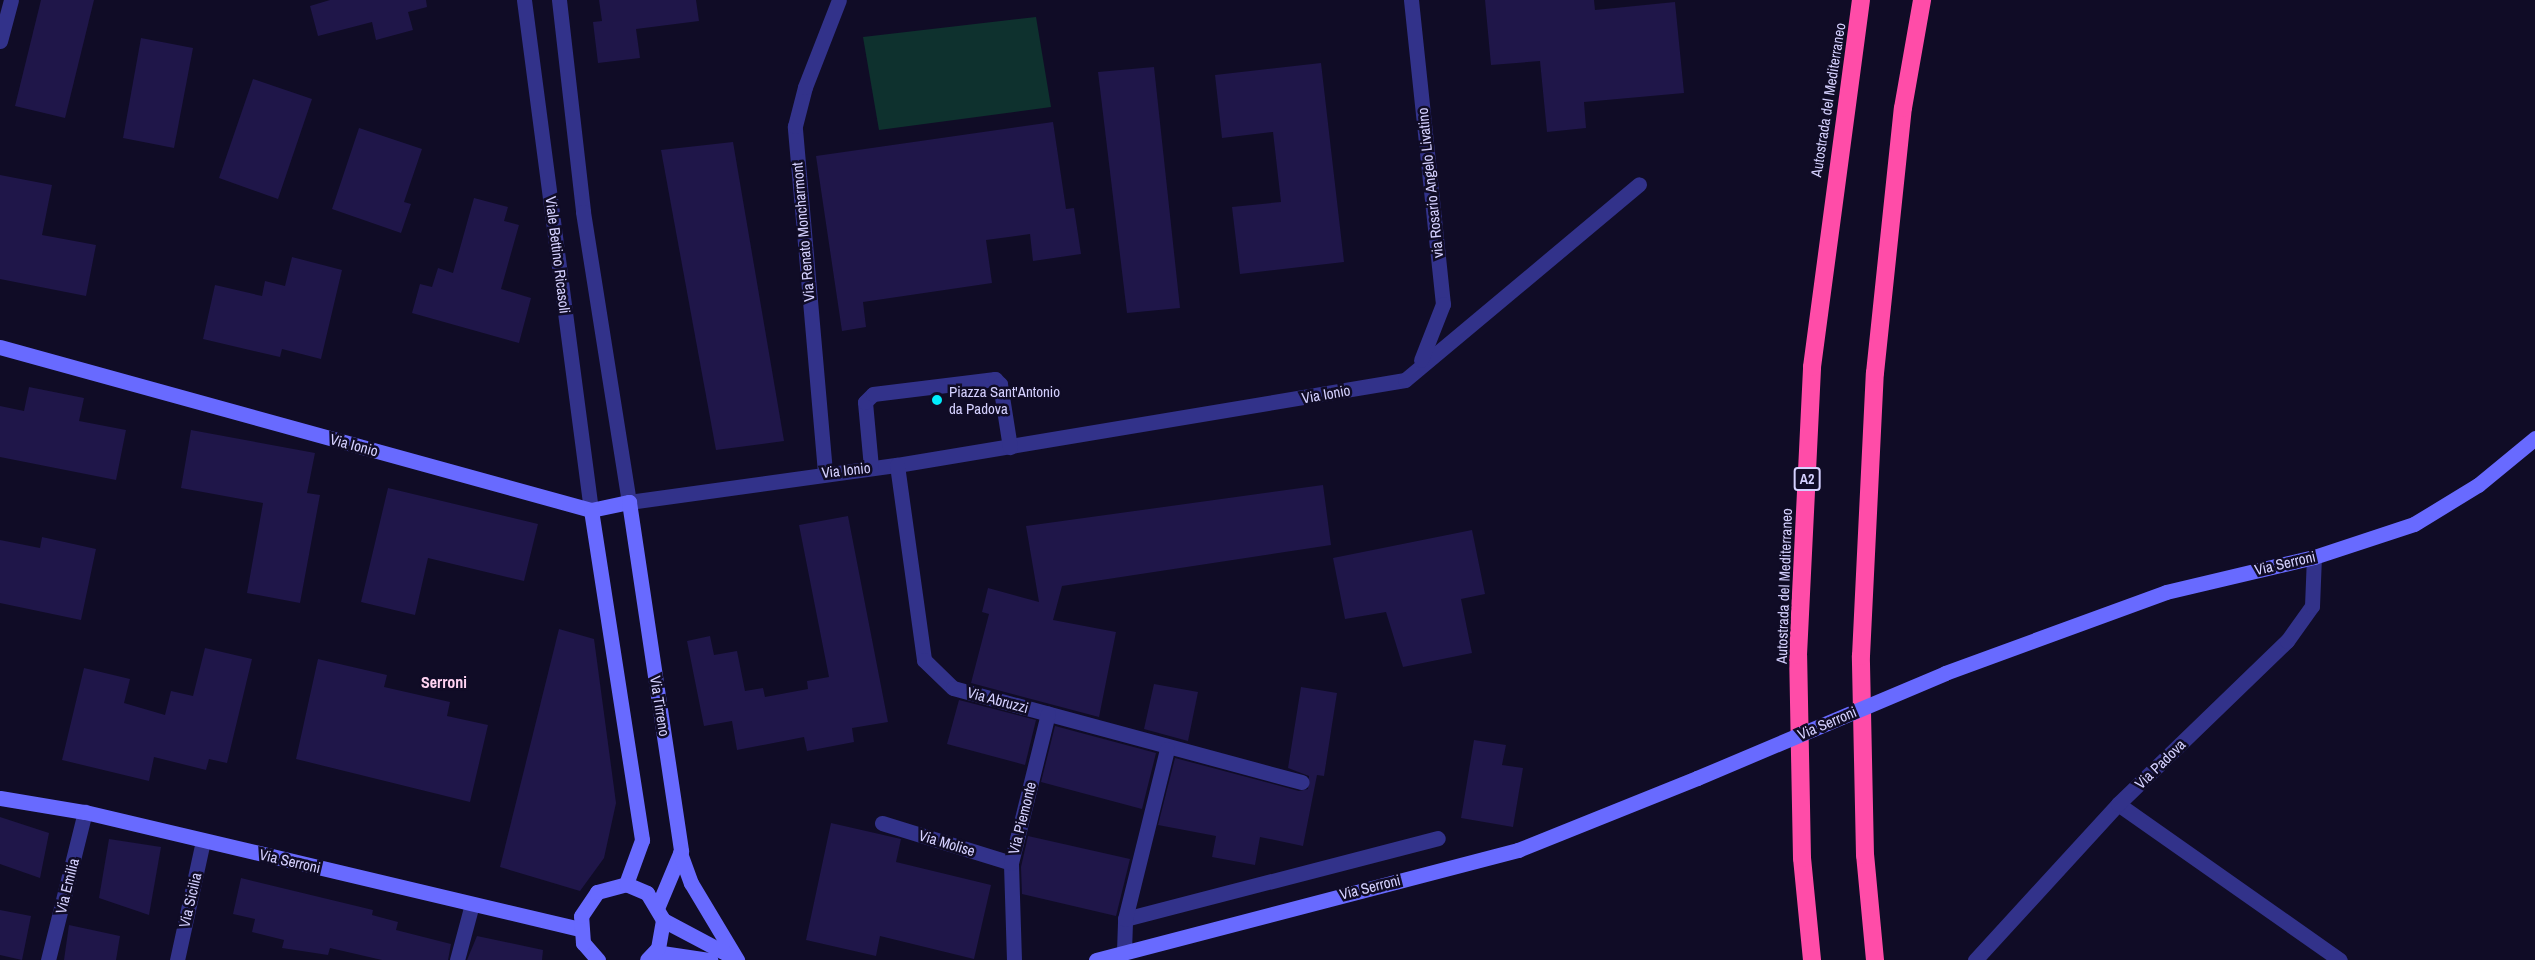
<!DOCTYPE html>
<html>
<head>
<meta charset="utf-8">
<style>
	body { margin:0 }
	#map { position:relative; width:2535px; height:960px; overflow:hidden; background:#100c26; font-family:"Archivo Narrow",sans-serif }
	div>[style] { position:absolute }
	.green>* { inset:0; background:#0e312e }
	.building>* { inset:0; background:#1f1649 }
	.street>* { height:15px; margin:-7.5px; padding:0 7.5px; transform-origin:7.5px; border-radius:7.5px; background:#32328a }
	.secondary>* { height:15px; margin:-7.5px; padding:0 7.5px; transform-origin:7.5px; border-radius:7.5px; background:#686aff }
	.highway>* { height:18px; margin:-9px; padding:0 9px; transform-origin:9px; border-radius:9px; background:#ff4ca8 }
	.secondary-bridge>* { height:15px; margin:-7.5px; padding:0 7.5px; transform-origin:7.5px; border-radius:7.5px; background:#686aff }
	.dots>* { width:16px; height:16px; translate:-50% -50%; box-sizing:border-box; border:3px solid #100c26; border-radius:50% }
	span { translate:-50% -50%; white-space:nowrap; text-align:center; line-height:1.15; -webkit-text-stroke:5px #100c26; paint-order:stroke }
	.shield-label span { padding:2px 4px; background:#100c26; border:2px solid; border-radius:4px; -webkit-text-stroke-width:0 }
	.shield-label { font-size:14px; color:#d5d1ff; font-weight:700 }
	.street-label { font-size:15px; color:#d5d1ff }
	.poi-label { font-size:15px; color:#d5d1ff }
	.left { translate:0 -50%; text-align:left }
	.neighbourhood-label { font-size:16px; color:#ffd3f1; font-weight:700 }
</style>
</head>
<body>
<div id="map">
	<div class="green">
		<div style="clip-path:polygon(1036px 17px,1051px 107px,879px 130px,863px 37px)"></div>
	</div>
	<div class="building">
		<div style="clip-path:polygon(41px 0,94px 0,65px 118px,15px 106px)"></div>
		<div style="clip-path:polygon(330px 0,426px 0,427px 7px,408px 12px,413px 30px,376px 40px,372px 22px,318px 36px,310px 6px)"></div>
		<div style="clip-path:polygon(599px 0,696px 0,699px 21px,636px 29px,640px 58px,598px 63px,593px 22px,602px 21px)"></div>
		<div style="clip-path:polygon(1485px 0,1594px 0,1595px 10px,1675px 2px,1684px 93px,1584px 102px,1586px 128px,1547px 132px,1540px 61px,1491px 65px)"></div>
		<div style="clip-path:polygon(141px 38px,193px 48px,174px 148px,123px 138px)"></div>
		<div style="clip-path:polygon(1321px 63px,1344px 262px,1240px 274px,1232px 207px,1281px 202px,1273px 132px,1222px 138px,1215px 75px)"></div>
		<div style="clip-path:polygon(1154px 67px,1180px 308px,1127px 313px,1098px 72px)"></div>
		<div style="clip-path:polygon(253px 79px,312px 99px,278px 199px,219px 178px)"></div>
		<div style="clip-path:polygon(1053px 122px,1066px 209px,1074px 208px,1081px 254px,1033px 261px,1030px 234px,986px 240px,992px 283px,863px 302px,866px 327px,842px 331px,816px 156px)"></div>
		<div style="clip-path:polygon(359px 128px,422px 149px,404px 202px,411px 204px,401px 233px,332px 209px)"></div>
		<div style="clip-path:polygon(733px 142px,784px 441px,716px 450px,661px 150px)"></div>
		<div style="clip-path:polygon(0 175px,52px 185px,42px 235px,96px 245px,86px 296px,0 279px)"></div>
		<div style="clip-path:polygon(474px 198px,508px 207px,504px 221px,519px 225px,501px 289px,531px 298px,519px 343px,412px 313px,420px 284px,432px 287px,438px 268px,453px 273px)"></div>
		<div style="clip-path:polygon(292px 257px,342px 270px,321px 359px,282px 349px,280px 357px,203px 339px,215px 285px,262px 296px,265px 281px,285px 286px)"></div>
		<div style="clip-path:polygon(29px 387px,84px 398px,79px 421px,126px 430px,116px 480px,0 457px,0 406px,24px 411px)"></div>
		<div style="clip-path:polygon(191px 430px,315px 453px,307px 493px,320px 495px,300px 603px,247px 593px,263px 503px,181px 488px)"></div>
		<div style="clip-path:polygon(1323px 485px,1331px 545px,1062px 586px,1053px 620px,1116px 632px,1099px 717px,971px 683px,989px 614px,982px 612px,988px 588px,1039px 602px,1026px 526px)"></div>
		<div style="clip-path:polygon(388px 488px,538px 524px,524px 581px,428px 558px,415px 615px,361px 602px)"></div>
		<div style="clip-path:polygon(848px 516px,888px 722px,852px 728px,854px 742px,807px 751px,804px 737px,737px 750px,732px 721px,704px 726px,687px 641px,710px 636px,714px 655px,737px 651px,745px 691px,763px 688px,765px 697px,808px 689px,807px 681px,829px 677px,799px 525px)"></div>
		<div style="clip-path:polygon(1472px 530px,1485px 594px,1461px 599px,1472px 653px,1403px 667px,1386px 612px,1345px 619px,1333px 558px)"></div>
		<div style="clip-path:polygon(42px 537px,96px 549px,81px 620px,0 603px,0 540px,40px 548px)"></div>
		<div style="clip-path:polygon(559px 629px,594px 639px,616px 803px,604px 858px,580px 891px,500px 867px)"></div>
		<div style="clip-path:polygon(205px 648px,252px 659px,227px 763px,209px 759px,206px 770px,154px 757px,149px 781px,62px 760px,84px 668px,130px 679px,124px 703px,165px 715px,171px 691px,193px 696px)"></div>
		<div style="clip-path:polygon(318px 659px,387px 675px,384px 687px,450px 702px,447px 716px,488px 725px,470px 802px,296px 759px)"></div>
		<div style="clip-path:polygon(1154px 684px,1198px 692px,1188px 741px,1144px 729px)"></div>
		<div style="clip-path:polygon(1301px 687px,1337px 693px,1324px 776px,1317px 775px,1303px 846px,1260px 837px,1255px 865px,1212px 857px,1216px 836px,1158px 825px,1175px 758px,1299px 791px,1308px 789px,1309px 776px,1288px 768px)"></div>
		<div style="clip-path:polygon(959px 700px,1036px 720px,1025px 765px,947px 744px)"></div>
		<div style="clip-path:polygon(1055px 726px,1156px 753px,1142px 809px,1041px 782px)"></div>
		<div style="clip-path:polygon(1474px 740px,1506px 745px,1502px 765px,1523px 768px,1513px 827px,1461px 818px)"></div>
		<div style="clip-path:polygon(0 817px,49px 833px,40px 878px,0 864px)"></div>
		<div style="clip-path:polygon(831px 823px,901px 839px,896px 862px,991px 885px,974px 959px,880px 936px,876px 956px,806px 940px)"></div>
		<div style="clip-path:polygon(1028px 836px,1130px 859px,1116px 916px,1022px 894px,1021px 867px)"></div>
		<div style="clip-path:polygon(109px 839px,161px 847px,149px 915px,99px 898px)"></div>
		<div style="clip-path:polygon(241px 878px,373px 910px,372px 915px,398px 922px,396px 930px,451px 944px,448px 960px,382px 960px,330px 948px,328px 955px,282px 948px,284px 940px,252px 932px,255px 919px,233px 914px)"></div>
		<div style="clip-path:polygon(0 910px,31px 916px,22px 960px,0 955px)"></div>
		<div style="clip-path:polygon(69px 925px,120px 936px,116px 960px,64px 960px)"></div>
		<div style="clip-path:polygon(477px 936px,543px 950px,542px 960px,467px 960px)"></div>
	</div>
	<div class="street">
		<div style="left:524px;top:0;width:514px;rotate:82.52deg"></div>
		<div style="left:559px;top:0;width:213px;rotate:83.5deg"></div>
		<div style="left:583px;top:212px;width:294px;rotate:81deg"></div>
		<div style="left:629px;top:502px;width:271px;rotate:-7.9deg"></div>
		<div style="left:897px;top:465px;width:515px;rotate:-9.5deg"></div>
		<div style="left:1405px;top:380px;width:305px;rotate:-39.9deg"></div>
		<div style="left:1411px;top:0;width:306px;rotate:84deg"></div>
		<div style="left:1443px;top:304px;width:60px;rotate:111.4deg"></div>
		<div style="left:0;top:41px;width:42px;rotate:-75deg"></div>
		<div style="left:897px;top:465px;width:197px;rotate:82.1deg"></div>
		<div style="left:924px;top:660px;width:40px;rotate:44deg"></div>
		<div style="left:953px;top:688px;width:361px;rotate:15.1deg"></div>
		<div style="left:871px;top:467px;width:65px;rotate:-95.3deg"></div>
		<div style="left:865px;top:402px;width:11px;rotate:-45deg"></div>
		<div style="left:873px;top:394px;width:123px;rotate:-7deg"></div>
		<div style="left:995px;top:379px;width:7px;rotate:45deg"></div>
		<div style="left:1000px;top:384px;width:64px;rotate:81deg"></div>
		<div style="left:825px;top:472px;width:347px;rotate:-95deg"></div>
		<div style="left:795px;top:126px;width:40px;rotate:-75.6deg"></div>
		<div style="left:805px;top:87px;width:93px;rotate:-68.7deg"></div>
		<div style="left:2118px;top:804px;width:271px;rotate:35.1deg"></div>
		<div style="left:882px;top:823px;width:135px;rotate:17.2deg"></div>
		<div style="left:1125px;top:919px;width:323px;rotate:-14.5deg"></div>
		<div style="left:1124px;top:951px;width:32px;rotate:-88deg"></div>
		<div style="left:1125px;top:919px;width:175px;rotate:-76.1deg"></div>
		<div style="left:48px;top:960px;width:153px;rotate:-76deg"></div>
		<div style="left:177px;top:960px;width:122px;rotate:-77.7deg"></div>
		<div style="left:457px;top:960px;width:58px;rotate:-75deg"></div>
		<div style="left:1014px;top:960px;width:97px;rotate:-91.8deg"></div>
		<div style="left:1011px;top:863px;width:154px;rotate:-76.1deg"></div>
		<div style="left:1975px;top:960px;width:212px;rotate:-47.5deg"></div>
		<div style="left:2118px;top:804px;width:235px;rotate:-44deg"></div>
		<div style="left:2287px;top:641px;width:43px;rotate:-54.5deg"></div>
		<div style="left:2312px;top:606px;width:49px;rotate:-87.7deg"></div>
	</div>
	<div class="secondary">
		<div style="left:0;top:347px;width:613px;rotate:15.42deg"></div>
		<div style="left:591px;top:510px;width:39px;rotate:-12deg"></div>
		<div style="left:629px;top:502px;width:353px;rotate:81.5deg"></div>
		<div style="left:681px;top:851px;width:60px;rotate:112.7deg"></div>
		<div style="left:591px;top:510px;width:334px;rotate:81.2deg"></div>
		<div style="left:642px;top:840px;width:47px;rotate:110deg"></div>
		<div style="left:1945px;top:673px;width:235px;rotate:-20.1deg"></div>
		<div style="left:2166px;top:592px;width:152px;rotate:-13.3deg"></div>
		<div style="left:2314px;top:557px;width:105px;rotate:-18.3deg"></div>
		<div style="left:2414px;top:524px;width:75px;rotate:-31.4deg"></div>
		<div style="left:2478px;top:485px;width:74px;rotate:-39.5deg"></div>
		<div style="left:0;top:798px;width:86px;rotate:9.4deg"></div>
		<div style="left:85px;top:812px;width:509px;rotate:13.3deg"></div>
		<div style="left:680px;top:853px;width:32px;rotate:70deg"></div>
		<div style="left:691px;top:883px;width:90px;rotate:59.1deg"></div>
		<div style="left:663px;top:920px;width:77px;rotate:27.9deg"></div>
		<div style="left:655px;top:952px;width:56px;rotate:8.3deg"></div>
		<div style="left:598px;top:960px;width:23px;rotate:-131deg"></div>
		<div style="left:583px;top:943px;width:27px;rotate:-94deg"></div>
		<div style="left:581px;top:916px;width:29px;rotate:-56deg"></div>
		<div style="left:597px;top:892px;width:30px;rotate:-15deg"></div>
		<div style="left:626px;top:884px;width:23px;rotate:23deg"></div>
		<div style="left:647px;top:893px;width:31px;rotate:59deg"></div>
		<div style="left:663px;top:920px;width:28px;rotate:100deg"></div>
		<div style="left:658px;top:948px;width:16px;rotate:133deg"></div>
		<div style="left:1096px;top:960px;width:436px;rotate:-14.6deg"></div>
		<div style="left:1518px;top:850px;width:193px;rotate:-21.9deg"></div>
	</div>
	<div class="highway">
		<div style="left:1812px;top:960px;width:102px;rotate:-95.6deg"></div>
		<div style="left:1802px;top:858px;width:203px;rotate:-91.1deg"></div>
		<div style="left:1798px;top:655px;width:288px;rotate:-87.2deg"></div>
		<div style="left:1812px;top:367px;width:370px;rotate:-82.4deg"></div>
		<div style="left:1875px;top:960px;width:105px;rotate:-95.4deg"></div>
		<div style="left:1865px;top:855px;width:199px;rotate:-91.2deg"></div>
		<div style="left:1861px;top:656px;width:283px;rotate:-87.2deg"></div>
		<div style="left:1875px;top:373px;width:266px;rotate:-84deg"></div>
		<div style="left:1903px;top:108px;width:110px;rotate:-80deg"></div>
	</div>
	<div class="secondary-bridge">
		<div style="left:1697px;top:778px;width:269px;rotate:-22.9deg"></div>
	</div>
	<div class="dots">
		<div style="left:937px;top:400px;background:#00ecfc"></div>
	</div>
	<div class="shield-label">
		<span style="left:1807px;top:479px">A2</span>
	</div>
	<div class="street-label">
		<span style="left:1828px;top:100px;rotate:-81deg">Autostrada del Mediterraneo</span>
		<span style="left:1430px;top:183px;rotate:-96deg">via Rosario Angelo Livatino</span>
		<span style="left:803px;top:232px;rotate:-95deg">Via Renato Moncharmont</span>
		<span style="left:558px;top:255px;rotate:83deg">Viale Bettino Ricasoli</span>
		<span style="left:1326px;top:394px;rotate:-10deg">Via Ionio</span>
		<span style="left:354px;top:445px;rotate:15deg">Via Ionio</span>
		<span style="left:846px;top:470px;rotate:-6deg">Via Ionio</span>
		<span style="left:2285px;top:563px;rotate:-13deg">Via Serroni</span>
		<span style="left:1784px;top:586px;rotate:-88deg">Autostrada del Mediterraneo</span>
		<span style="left:998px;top:700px;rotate:15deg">Via Abruzzi</span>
		<span style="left:660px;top:706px;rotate:81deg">Via Tirreno</span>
		<span style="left:1827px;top:723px;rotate:-23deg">Via Serroni</span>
		<span style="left:2160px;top:764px;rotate:-44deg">Via Padova</span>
		<span style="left:1022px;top:818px;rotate:-76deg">Via Piemonte</span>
		<span style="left:947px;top:843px;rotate:17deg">Via Molise</span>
		<span style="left:290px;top:861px;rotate:13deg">Via Serroni</span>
		<span style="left:67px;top:886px;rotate:-76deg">Via Emilia</span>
		<span style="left:1370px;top:887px;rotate:-14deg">Via Serroni</span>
		<span style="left:190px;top:900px;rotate:-77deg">Via Sicilia</span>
	</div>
	<div class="poi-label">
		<span class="left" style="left:949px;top:400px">Piazza Sant'Antonio<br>da Padova</span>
	</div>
	<div class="neighbourhood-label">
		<span style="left:444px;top:682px">Serroni</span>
	</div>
</div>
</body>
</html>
